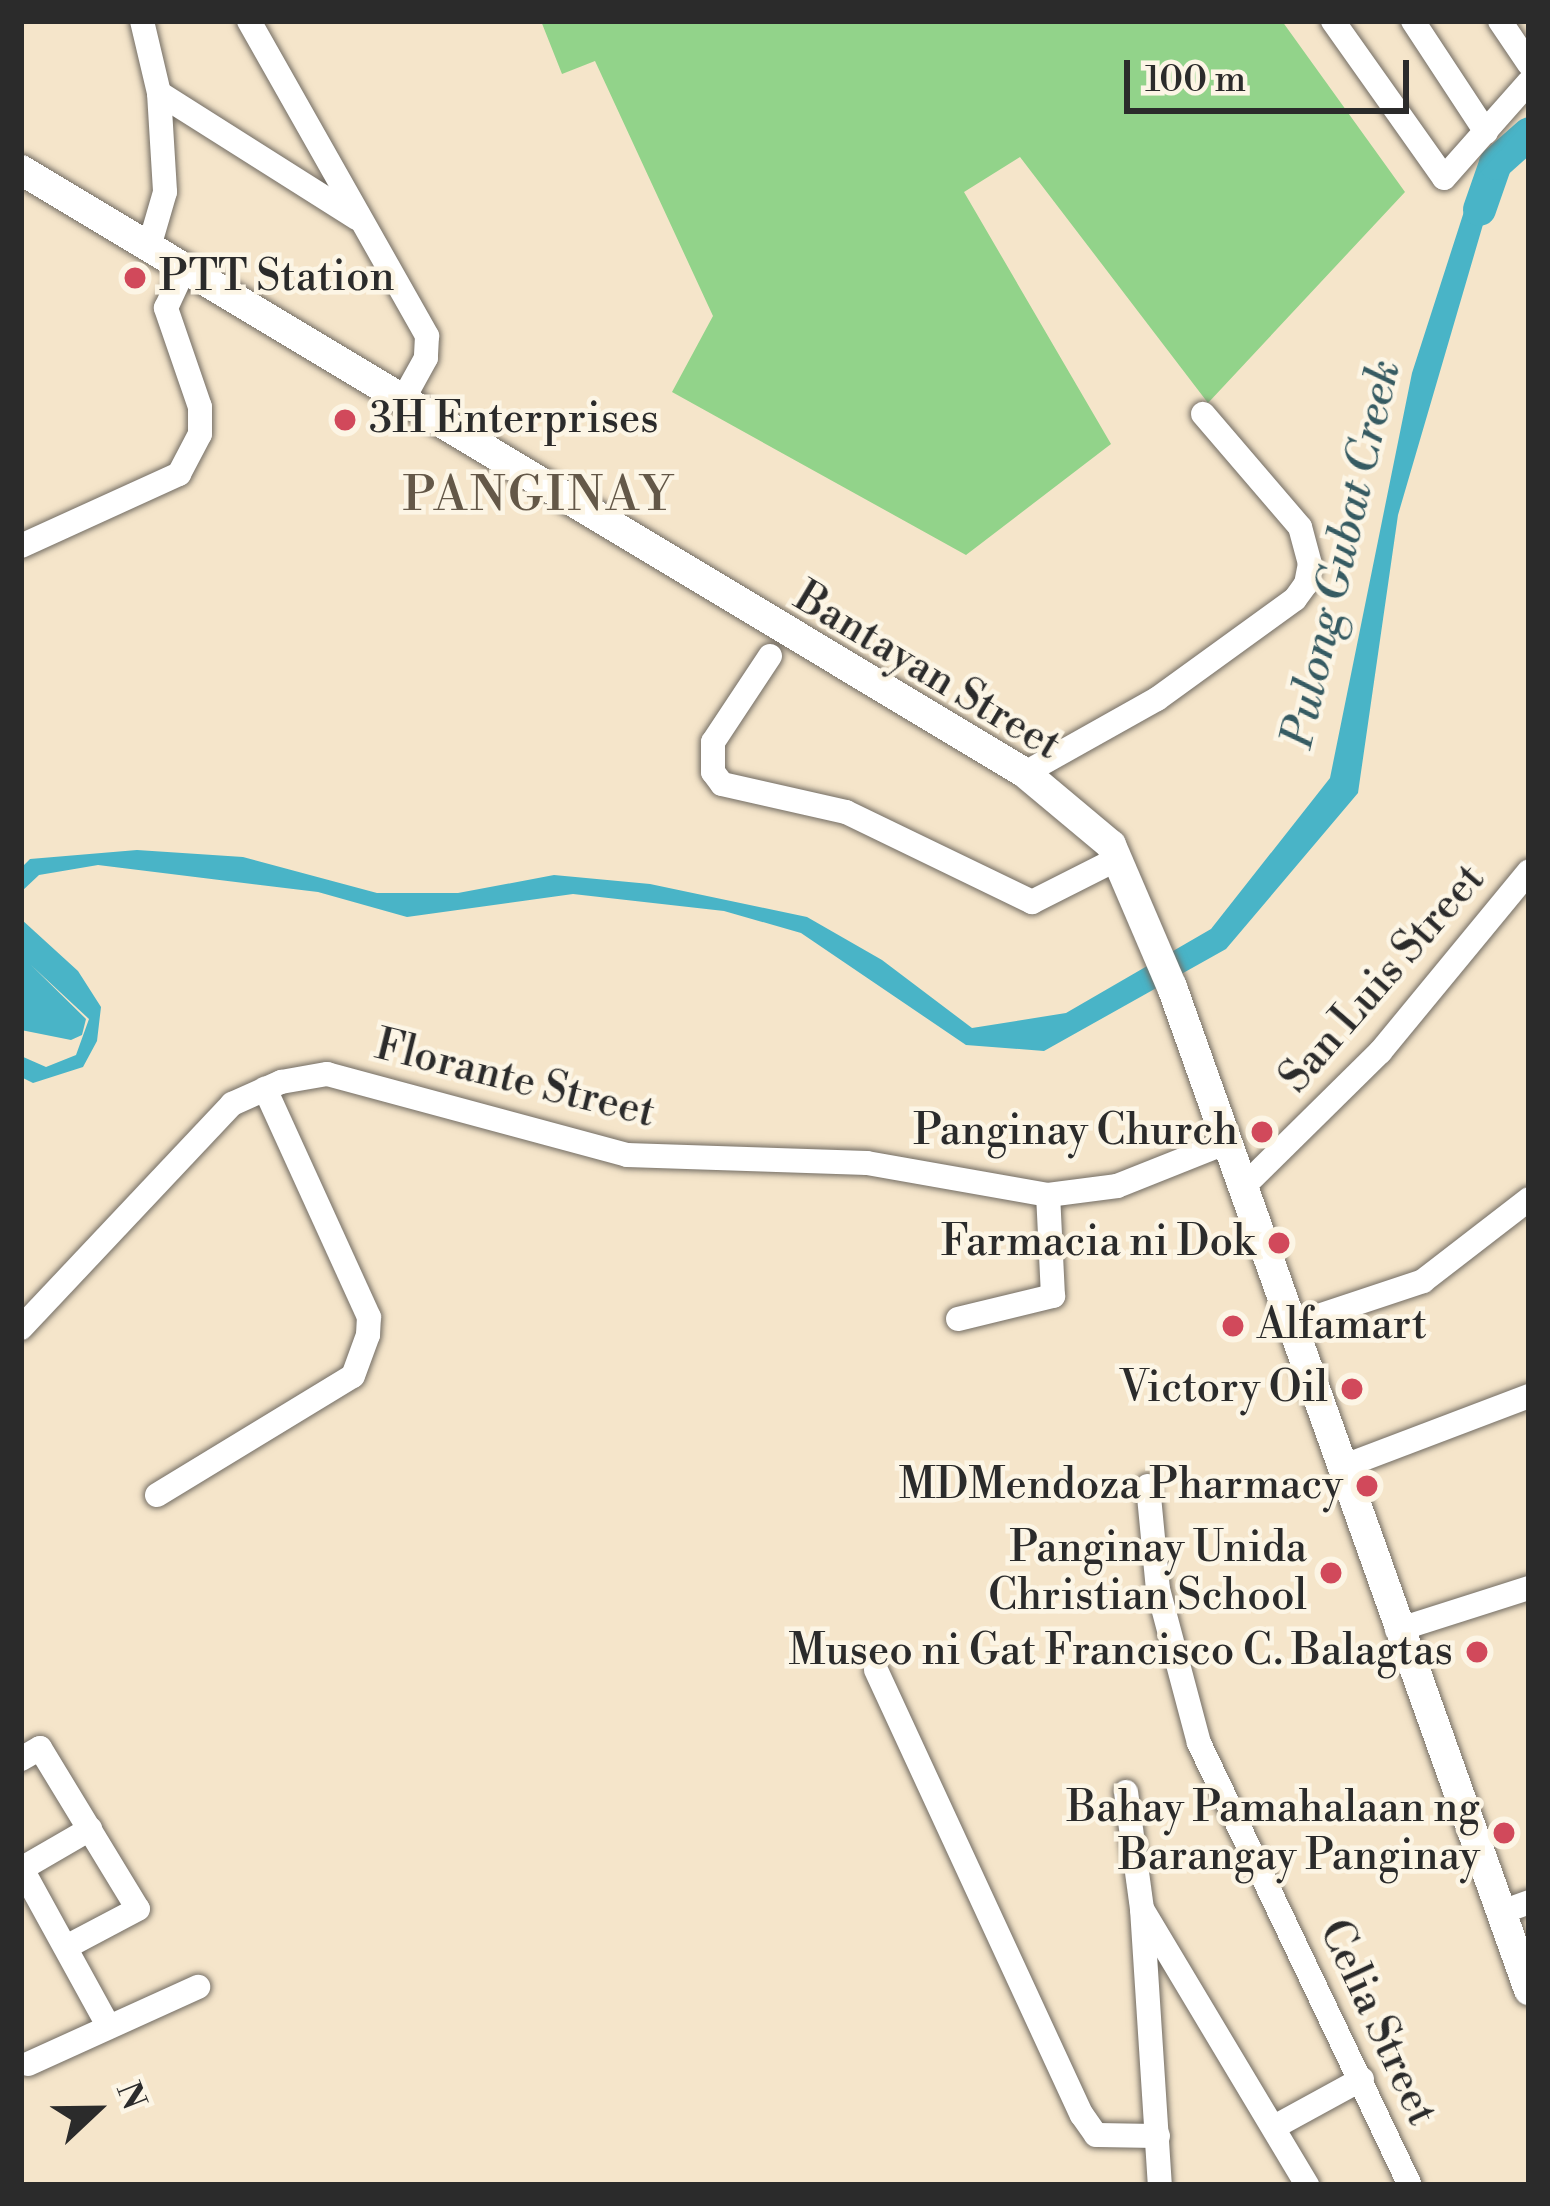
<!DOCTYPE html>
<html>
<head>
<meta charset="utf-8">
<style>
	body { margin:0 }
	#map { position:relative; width:1550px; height:2206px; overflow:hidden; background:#f5e5ca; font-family:"Libre Bodoni",serif }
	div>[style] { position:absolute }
	.green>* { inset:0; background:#92d38a }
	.water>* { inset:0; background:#49b4c7 }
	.river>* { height:33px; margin:-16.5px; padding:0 16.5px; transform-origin:16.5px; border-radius:16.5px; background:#49b4c7 }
	.roads { filter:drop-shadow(0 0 3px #726c63) drop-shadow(0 0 3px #726c63) }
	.minor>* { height:24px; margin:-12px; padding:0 12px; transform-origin:12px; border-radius:12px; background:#fff }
	.major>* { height:30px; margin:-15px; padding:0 15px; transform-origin:15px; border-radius:15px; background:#fff }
	.dots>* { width:33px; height:33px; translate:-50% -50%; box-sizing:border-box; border:6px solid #fcf5e5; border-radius:50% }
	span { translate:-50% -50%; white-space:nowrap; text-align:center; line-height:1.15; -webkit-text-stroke:9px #fcf5e5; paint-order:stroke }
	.poi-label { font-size:42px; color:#2b2b2b }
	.left { translate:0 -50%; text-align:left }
	.right { translate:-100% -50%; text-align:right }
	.street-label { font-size:42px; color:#2b2b2b }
	.water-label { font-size:45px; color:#365b62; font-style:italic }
	.quarter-label { font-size:48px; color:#645848; letter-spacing:3px }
	.frame { position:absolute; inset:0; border:24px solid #2b2b2b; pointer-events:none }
	.north { position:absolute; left:36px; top:2050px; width:120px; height:120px; -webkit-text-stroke:9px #fcf5e5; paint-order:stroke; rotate:68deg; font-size:33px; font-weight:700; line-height:48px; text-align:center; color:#2b2b2b }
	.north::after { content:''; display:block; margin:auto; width:42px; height:54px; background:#2b2b2b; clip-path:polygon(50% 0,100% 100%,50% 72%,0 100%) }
	.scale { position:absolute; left:1124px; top:60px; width:285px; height:54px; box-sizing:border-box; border:6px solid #2b2b2b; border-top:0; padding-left:15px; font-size:36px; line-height:42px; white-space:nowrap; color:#2b2b2b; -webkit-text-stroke:9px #fcf5e5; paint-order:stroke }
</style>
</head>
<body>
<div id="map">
	<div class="green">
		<div style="clip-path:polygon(541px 21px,1282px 21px,1405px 192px,1208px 403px,1020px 157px,964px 192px,1111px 444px,966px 555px,672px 392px,713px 316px,595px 61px,562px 74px)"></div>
	</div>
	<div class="water">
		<div style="clip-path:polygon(1529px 125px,1529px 144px,1501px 163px,1398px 515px,1358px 793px,1226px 949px,1044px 1051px,966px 1045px,801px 933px,724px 911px,573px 894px,407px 917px,318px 892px,98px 865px,39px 875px,21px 892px,21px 868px,30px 859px,137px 850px,243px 857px,377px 893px,458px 893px,554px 875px,650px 884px,807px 917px,882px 960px,972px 1028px,1066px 1013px,1211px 929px,1330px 778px,1412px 373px,1469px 196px)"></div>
		<div style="clip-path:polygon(21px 919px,78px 971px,101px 1007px,97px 1041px,83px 1067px,33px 1083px,21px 1077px,21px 1056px,46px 1067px,76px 1055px,89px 1019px,31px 965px,86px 1019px,82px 1035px,71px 1040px,21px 1030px)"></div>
	</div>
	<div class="river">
		<div style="left:1479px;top:209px;width:49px;rotate:-70.8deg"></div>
		<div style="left:1495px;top:163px;width:45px;rotate:-41.4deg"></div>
	</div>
	<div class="roads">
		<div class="minor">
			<div style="left:142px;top:21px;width:74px;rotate:76.7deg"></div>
			<div style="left:159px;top:93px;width:99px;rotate:86.5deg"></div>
			<div style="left:165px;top:192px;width:57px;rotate:106.2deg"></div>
			<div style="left:249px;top:21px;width:362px;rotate:60.5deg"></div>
			<div style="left:427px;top:336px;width:22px;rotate:93deg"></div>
			<div style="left:426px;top:358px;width:37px;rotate:119deg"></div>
			<div style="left:408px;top:390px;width:17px;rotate:149deg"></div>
			<div style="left:1333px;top:21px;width:192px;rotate:54.7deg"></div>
			<div style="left:1444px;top:178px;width:128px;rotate:-48.5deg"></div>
			<div style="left:1413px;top:21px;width:133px;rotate:56.7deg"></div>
			<div style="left:1500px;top:21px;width:52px;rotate:56deg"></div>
			<div style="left:159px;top:93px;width:234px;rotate:32.3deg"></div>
			<div style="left:21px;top:546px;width:174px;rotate:-24.5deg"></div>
			<div style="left:179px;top:474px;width:45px;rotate:-62.3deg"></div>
			<div style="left:200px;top:434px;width:27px;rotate:-90deg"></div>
			<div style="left:200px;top:407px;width:105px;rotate:-109deg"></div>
			<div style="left:166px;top:308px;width:43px;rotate:-65.2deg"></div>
			<div style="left:770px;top:656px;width:103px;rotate:123.5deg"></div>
			<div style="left:713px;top:742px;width:30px;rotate:90deg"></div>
			<div style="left:713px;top:772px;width:15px;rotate:53deg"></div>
			<div style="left:722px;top:784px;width:127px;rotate:12.7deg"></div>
			<div style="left:846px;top:812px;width:207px;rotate:25.8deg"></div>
			<div style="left:1032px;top:902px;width:97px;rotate:-26.8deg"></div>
			<div style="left:1025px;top:773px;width:151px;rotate:-29.3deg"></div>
			<div style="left:1157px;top:699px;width:170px;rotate:-35.9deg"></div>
			<div style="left:1295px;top:599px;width:19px;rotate:-54deg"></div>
			<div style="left:1306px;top:584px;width:20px;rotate:-79deg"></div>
			<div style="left:1310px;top:564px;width:38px;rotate:-105deg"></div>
			<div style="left:1300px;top:527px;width:149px;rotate:-130.6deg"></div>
			<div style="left:1242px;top:1188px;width:194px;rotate:-44.6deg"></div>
			<div style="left:1380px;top:1052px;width:234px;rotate:-50.5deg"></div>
			<div style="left:958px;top:1319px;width:98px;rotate:-13.6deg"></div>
			<div style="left:1053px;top:1296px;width:101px;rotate:-92.8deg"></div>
			<div style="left:1294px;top:1324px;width:136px;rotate:-18.4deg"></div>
			<div style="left:1423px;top:1281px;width:134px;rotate:-37.7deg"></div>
			<div style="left:21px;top:1328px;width:308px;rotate:-46.7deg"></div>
			<div style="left:232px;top:1104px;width:54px;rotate:-24.2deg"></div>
			<div style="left:281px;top:1082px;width:47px;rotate:-9.9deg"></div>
			<div style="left:327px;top:1074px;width:311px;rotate:15.1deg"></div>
			<div style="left:627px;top:1155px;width:240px;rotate:1.9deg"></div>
			<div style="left:867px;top:1163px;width:184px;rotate:10deg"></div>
			<div style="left:1048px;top:1195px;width:70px;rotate:-7.4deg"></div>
			<div style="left:1117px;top:1186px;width:116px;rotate:-21.7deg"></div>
			<div style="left:1342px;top:1467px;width:200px;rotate:-20.8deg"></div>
			<div style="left:1148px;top:1486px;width:103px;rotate:84.5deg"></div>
			<div style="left:1158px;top:1589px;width:159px;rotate:75.1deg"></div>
			<div style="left:1199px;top:1743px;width:490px;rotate:64.5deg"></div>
			<div style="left:157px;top:1495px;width:229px;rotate:-31.3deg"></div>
			<div style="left:353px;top:1376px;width:44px;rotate:-69.9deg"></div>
			<div style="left:368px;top:1335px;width:18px;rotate:-87deg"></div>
			<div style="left:369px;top:1317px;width:251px;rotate:-114.5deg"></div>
			<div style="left:1397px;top:1630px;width:139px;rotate:-17.7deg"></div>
			<div style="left:876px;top:1670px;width:490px;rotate:65.2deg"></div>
			<div style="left:1082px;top:2115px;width:24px;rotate:55deg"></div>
			<div style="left:1096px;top:2135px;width:62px;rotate:0.9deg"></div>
			<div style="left:21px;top:1759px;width:22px;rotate:-30deg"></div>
			<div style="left:40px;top:1748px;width:188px;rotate:58.7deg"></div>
			<div style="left:138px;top:1909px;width:79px;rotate:152.1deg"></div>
			<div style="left:1126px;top:1792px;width:118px;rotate:82.2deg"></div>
			<div style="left:1142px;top:1909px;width:322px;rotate:59.1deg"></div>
			<div style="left:21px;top:1869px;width:80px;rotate:-30.1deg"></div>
			<div style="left:22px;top:1869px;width:180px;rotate:61.2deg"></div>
			<div style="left:1142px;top:1909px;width:277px;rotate:86.3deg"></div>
			<div style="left:1502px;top:1912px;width:29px;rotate:-20deg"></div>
			<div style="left:28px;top:2064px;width:187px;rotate:-24.4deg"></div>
			<div style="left:1276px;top:2126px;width:98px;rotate:-28.7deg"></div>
		</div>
		<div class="major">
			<div style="left:21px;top:170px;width:1171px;rotate:30.99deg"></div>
			<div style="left:1025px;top:773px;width:112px;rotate:39.9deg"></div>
			<div style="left:1111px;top:845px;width:155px;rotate:66.8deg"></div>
			<div style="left:1172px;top:987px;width:1065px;rotate:70.41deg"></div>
		</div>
	</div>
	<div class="dots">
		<div style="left:135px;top:278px;background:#d1495b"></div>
		<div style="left:345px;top:420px;background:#d1495b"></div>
		<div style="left:1262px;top:1132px;background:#d1495b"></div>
		<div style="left:1279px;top:1243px;background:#d1495b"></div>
		<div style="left:1233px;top:1326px;background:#d1495b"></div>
		<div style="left:1352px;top:1389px;background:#d1495b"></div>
		<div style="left:1367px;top:1486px;background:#d1495b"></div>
		<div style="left:1331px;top:1573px;background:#d1495b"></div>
		<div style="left:1477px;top:1652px;background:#d1495b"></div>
		<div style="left:1504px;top:1833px;background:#d1495b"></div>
	</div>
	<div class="poi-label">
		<span class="left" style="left:159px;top:278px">PTT Station</span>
		<span class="left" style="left:369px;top:420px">3H Enterprises</span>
		<span class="right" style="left:1238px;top:1132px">Panginay Church</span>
		<span class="right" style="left:1255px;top:1243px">Farmacia ni Dok</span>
		<span class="left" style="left:1257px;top:1326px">Alfamart</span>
		<span class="right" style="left:1328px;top:1389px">Victory Oil</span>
		<span class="right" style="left:1343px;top:1486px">MDMendoza Pharmacy</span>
		<span class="right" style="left:1307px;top:1573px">Panginay Unida<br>Christian School</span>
		<span class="right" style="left:1453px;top:1652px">Museo ni Gat Francisco C. Balagtas</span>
		<span class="right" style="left:1480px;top:1833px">Bahay Pamahalaan ng<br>Barangay Panginay</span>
	</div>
	<div class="street-label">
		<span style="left:927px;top:672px;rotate:31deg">Bantayan Street</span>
		<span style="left:1383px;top:979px;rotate:-49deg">San Luis Street</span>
		<span style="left:515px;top:1080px;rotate:14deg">Florante Street</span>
		<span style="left:1377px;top:2023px;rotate:65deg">Celia Street</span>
	</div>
	<div class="water-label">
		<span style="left:1342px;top:554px;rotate:-77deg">Pulong Gubat Creek</span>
	</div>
	<div class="quarter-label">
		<span style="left:539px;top:497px">PANGINAY</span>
	</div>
	<div class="frame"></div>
	<div class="north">N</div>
	<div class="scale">100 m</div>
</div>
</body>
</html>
